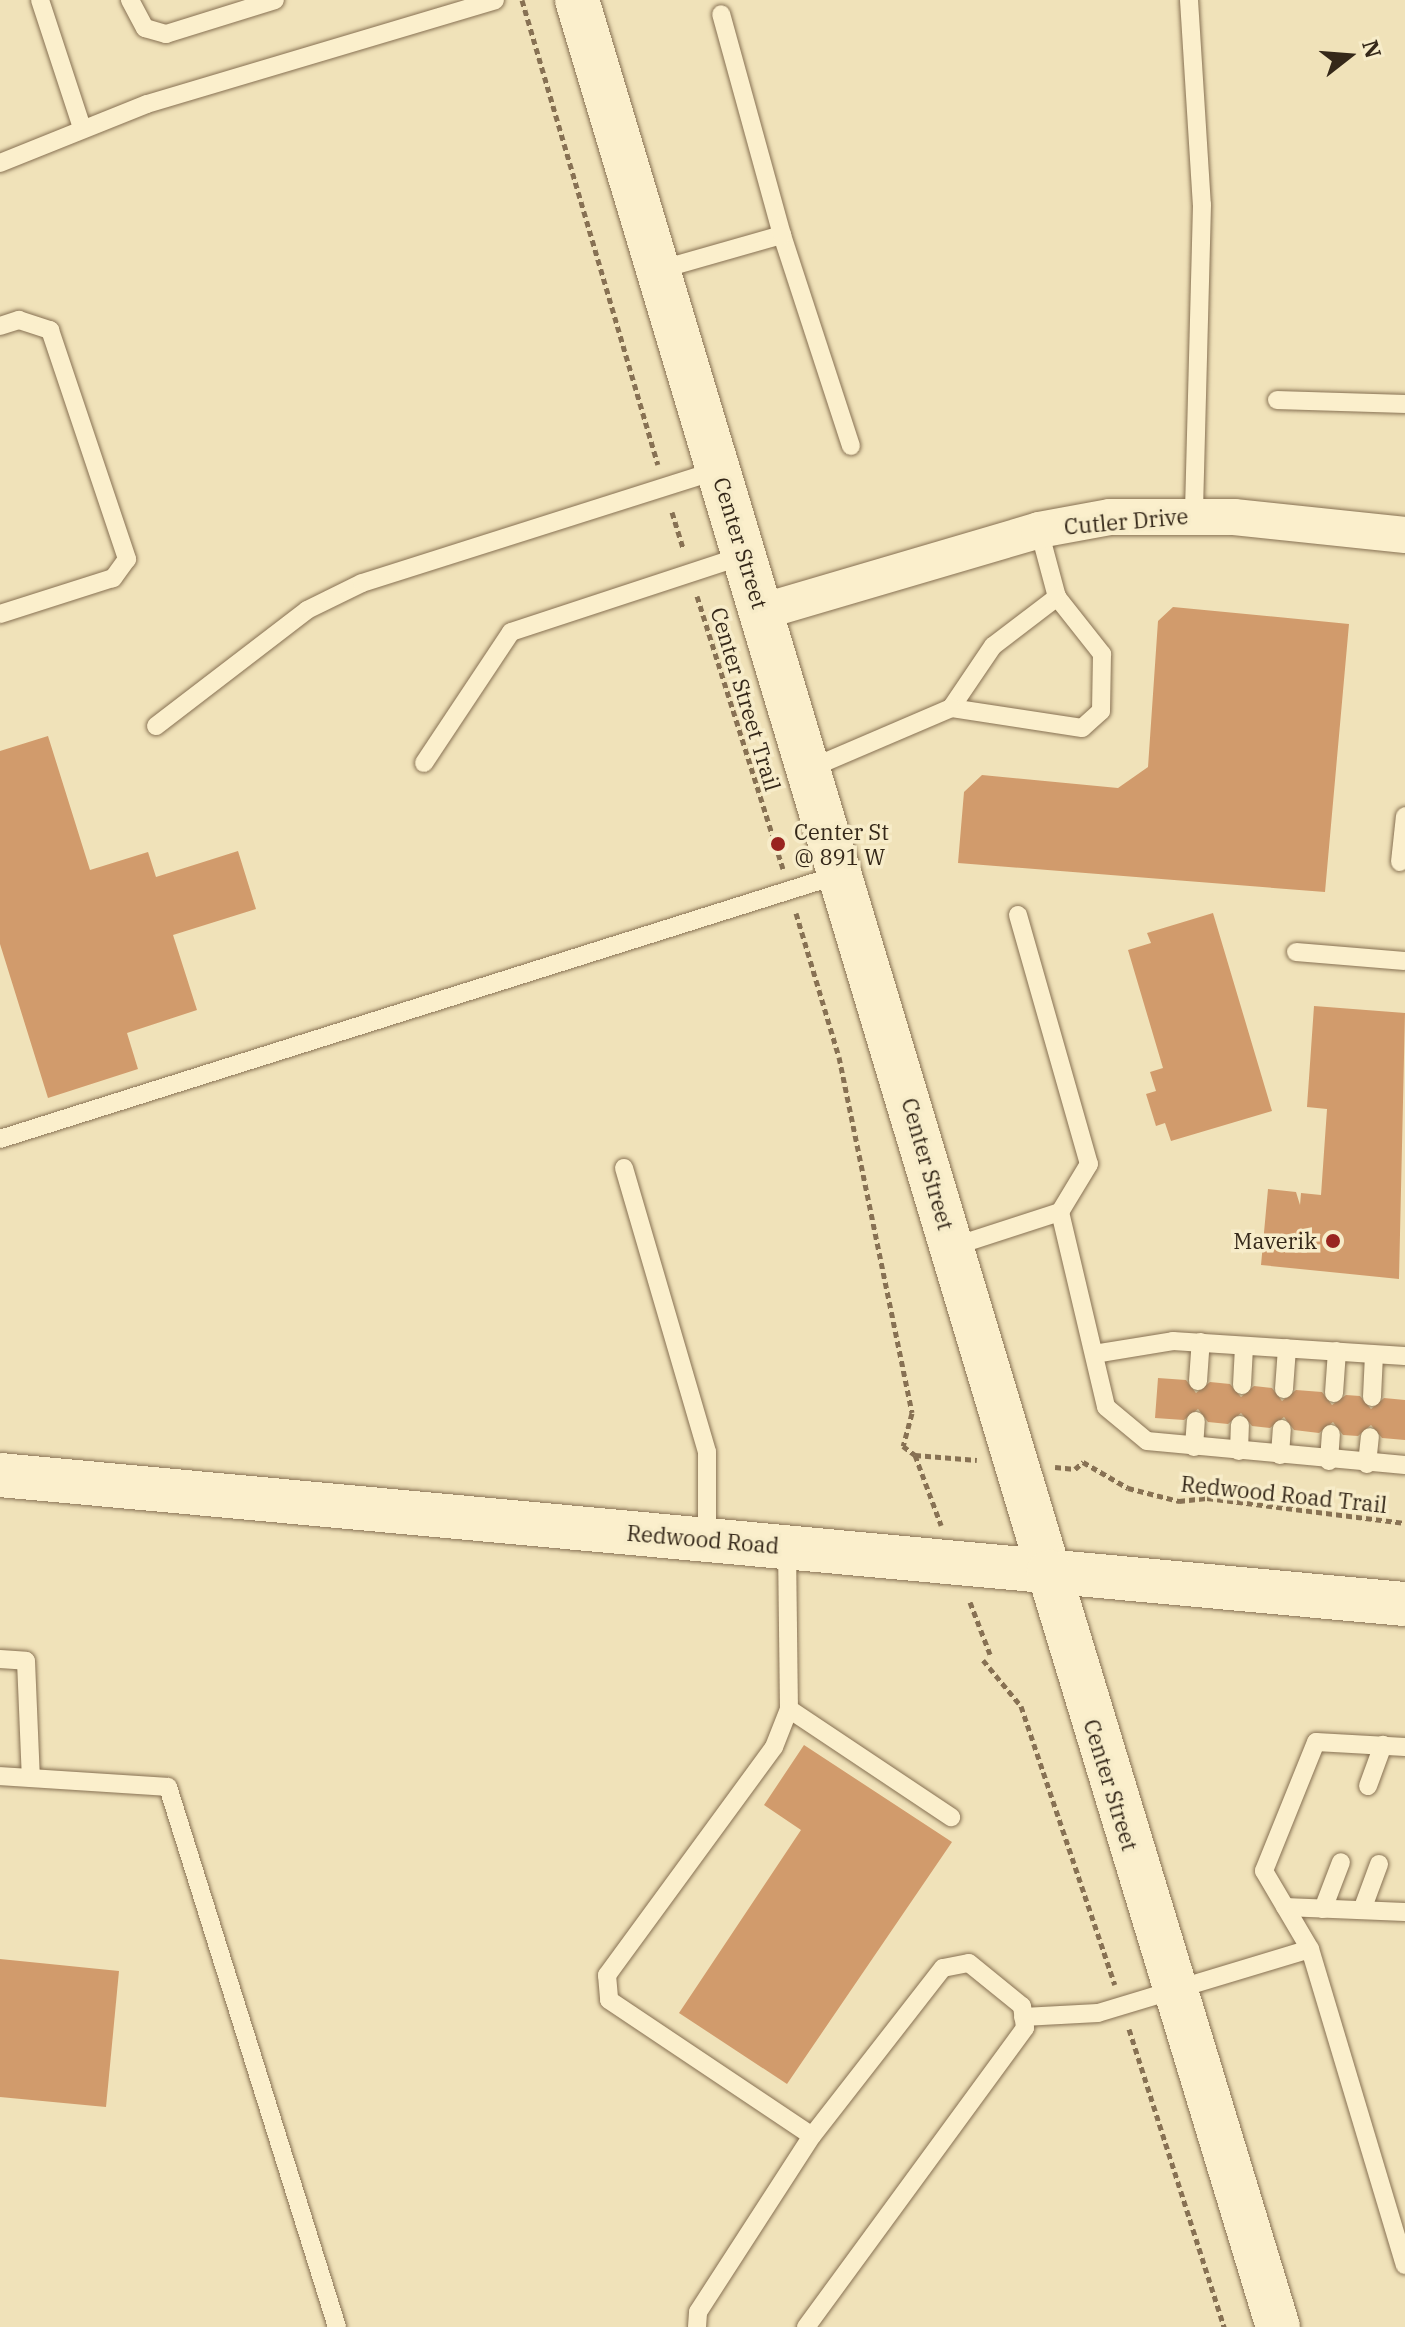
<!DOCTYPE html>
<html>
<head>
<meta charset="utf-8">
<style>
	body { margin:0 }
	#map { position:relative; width:1405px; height:2327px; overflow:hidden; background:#f0e2b9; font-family:"IBM Plex Serif",serif }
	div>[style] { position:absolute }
	.building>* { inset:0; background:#d19b6c }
	.path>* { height:5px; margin-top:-2.5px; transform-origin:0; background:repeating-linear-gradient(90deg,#877153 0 6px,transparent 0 10px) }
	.roads { filter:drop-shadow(0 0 2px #877153) drop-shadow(0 0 2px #877153) }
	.service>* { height:18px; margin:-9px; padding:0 9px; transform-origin:9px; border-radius:9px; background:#fbefcc }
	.minor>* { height:36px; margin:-18px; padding:0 18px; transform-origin:18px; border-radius:18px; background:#fbefcc }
	.tertiary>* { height:44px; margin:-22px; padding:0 22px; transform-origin:22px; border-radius:22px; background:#fbefcc }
	.secondary>* { height:44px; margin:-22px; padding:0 22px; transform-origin:22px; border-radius:22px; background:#fbefcc }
	.dots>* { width:22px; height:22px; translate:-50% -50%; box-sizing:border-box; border:4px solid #f7ecc9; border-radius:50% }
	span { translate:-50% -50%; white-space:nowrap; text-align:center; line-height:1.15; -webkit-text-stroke:7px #f7ecc9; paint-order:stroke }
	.street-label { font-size:22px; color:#352819 }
	.poi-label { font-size:22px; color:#352819 }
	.left { translate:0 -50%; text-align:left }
	.right { translate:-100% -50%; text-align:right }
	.north { position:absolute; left:1309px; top:16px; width:80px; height:80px; -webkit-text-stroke:6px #f7ecc9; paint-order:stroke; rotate:73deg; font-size:22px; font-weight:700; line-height:32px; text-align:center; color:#352819 }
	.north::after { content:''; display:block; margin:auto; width:28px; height:36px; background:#352819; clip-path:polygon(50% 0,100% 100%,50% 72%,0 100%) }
</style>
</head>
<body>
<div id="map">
	<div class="building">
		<div style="clip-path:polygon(1173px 607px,1349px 624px,1325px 892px,958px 863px,964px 792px,982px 775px,1118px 788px,1148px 767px,1158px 621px)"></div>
		<div style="clip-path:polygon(48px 736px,90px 870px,148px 852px,156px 877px,238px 851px,256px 909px,173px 935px,197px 1010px,127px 1033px,138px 1069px,48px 1098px,0 944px,0 751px)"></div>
		<div style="clip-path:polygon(1213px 913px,1272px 1111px,1171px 1141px,1165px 1123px,1156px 1126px,1146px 1094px,1156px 1091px,1150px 1072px,1163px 1068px,1128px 950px,1151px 943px,1147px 933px)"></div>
		<div style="clip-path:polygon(1314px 1006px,1405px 1013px,1399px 1279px,1261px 1265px,1268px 1189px,1296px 1192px,1300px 1205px,1301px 1193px,1321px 1195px,1327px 1109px,1307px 1107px)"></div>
		<div style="clip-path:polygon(1158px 1378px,1186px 1380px,1196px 1393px,1210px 1382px,1230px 1384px,1241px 1397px,1254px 1386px,1272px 1388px,1282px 1401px,1296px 1390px,1322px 1392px,1332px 1405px,1346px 1395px,1360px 1396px,1371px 1409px,1384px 1398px,1405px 1400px,1405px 1440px,1382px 1438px,1371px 1425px,1358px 1436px,1343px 1435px,1333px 1422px,1319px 1433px,1294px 1430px,1284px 1417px,1270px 1428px,1252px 1426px,1241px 1413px,1228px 1424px,1208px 1422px,1198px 1409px,1184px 1420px,1155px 1418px)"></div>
		<div style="clip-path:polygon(804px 1745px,952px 1842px,787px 2084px,679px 2013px,801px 1830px,764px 1805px)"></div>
		<div style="clip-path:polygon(0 1959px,119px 1971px,106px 2107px,0 2097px)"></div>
	</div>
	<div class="path">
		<div style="left:522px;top:0;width:484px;rotate:73.7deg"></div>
		<div style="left:672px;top:512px;width:38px;rotate:73deg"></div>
		<div style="left:697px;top:596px;width:286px;rotate:72.5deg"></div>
		<div style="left:796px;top:913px;width:150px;rotate:73.4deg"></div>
		<div style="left:839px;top:1057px;width:363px;rotate:78.4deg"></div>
		<div style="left:912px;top:1413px;width:34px;rotate:105deg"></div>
		<div style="left:903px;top:1446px;width:15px;rotate:37deg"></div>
		<div style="left:915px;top:1455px;width:62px;rotate:4.6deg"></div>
		<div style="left:915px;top:1455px;width:75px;rotate:69.6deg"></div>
		<div style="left:1055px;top:1467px;width:20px;rotate:6deg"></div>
		<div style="left:1075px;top:1469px;width:11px;rotate:-41deg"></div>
		<div style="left:1083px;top:1462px;width:52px;rotate:30deg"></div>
		<div style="left:1128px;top:1488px;width:53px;rotate:14.3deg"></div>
		<div style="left:1179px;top:1501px;width:28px;rotate:-6deg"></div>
		<div style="left:1207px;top:1498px;width:200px;rotate:7.2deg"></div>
		<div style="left:970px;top:1602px;width:56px;rotate:69deg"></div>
		<div style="left:983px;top:1660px;width:60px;rotate:50.4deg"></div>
		<div style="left:1021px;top:1706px;width:294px;rotate:71.4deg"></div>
		<div style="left:1129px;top:2029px;width:313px;rotate:72.3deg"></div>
	</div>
	<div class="roads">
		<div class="service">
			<div style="left:40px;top:0;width:135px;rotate:71.8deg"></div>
			<div style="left:130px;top:0;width:32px;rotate:62deg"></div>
			<div style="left:145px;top:28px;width:22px;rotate:16deg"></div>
			<div style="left:166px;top:34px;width:114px;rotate:-17.3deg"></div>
			<div style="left:1189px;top:0;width:205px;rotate:86.4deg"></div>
			<div style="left:1202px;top:205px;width:310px;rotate:91.5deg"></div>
			<div style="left:0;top:163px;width:158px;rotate:-21.9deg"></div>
			<div style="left:147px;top:104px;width:363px;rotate:-16.6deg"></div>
			<div style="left:782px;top:235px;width:222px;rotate:71.9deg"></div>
			<div style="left:659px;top:270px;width:128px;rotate:-15.9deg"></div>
			<div style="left:782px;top:235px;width:229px;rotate:-105.4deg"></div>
			<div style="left:0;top:326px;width:20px;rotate:-18deg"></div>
			<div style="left:19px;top:320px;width:33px;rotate:18deg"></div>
			<div style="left:50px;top:330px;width:242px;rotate:71.4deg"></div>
			<div style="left:127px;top:559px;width:24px;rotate:126deg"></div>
			<div style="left:113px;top:578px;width:119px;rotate:162.3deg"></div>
			<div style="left:1277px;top:400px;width:128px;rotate:1.8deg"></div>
			<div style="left:1039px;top:530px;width:69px;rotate:75deg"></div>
			<div style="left:1057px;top:597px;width:73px;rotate:51.7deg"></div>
			<div style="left:1102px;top:654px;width:57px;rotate:91deg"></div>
			<div style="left:1101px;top:711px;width:25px;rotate:138deg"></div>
			<div style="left:1082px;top:728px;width:133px;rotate:-171.3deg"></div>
			<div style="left:951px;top:708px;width:75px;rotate:-55.9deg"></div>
			<div style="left:993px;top:646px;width:81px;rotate:-37.4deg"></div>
			<div style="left:156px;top:726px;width:190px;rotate:-37.5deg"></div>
			<div style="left:307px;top:610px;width:61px;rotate:-26.1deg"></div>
			<div style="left:362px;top:583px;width:374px;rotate:-17.6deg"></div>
			<div style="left:424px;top:763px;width:157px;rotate:-56.4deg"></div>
			<div style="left:511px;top:632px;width:246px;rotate:-18.2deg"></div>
			<div style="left:809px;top:769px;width:155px;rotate:-23.2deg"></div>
			<div style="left:1400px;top:862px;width:46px;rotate:-83.8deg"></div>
			<div style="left:1018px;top:915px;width:259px;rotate:74.1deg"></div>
			<div style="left:1089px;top:1164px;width:56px;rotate:121.1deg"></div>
			<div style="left:1296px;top:952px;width:109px;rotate:4.7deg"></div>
			<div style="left:0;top:1139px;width:882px;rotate:-17.49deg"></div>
			<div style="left:624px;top:1168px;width:296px;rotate:73.7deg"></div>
			<div style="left:707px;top:1452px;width:88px;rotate:90deg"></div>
			<div style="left:952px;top:1247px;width:114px;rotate:-18deg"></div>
			<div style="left:1060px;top:1212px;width:200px;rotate:76.7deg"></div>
			<div style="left:1106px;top:1407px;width:53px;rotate:39.7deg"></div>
			<div style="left:1147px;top:1441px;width:259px;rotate:5.3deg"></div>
			<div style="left:1094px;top:1354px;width:80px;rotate:-9.3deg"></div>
			<div style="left:1173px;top:1341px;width:232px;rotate:3.7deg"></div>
			<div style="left:1198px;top:1381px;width:39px;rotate:-86deg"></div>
			<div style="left:1242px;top:1385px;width:39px;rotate:-87deg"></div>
			<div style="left:1284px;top:1389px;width:41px;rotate:-85.8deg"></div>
			<div style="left:1334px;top:1393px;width:42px;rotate:-85.9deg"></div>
			<div style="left:1372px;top:1397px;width:42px;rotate:-87.3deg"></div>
			<div style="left:1194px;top:1447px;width:26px;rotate:-86deg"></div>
			<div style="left:1239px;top:1451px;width:26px;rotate:-88deg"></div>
			<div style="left:1280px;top:1455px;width:26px;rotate:-86deg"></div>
			<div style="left:1329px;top:1461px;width:27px;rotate:-86deg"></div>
			<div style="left:1367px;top:1464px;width:27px;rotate:-84deg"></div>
			<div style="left:787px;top:1547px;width:162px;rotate:89.3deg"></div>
			<div style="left:789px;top:1709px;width:195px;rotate:33.7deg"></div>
			<div style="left:0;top:1659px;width:26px;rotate:4deg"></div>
			<div style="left:26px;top:1661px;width:117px;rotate:87.6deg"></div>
			<div style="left:789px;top:1709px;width:41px;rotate:111.5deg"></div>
			<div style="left:774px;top:1747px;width:283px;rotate:126.2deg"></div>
			<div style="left:607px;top:1975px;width:25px;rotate:85deg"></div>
			<div style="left:609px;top:2000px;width:244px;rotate:33.8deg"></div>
			<div style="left:1405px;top:1747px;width:89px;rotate:-176.8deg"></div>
			<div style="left:1316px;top:1742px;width:139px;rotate:112deg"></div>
			<div style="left:1264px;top:1871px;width:91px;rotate:59.5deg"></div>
			<div style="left:1310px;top:1949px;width:330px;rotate:73.3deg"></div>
			<div style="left:0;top:1776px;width:168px;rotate:3.7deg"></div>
			<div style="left:168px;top:1787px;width:566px;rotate:72.62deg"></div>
			<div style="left:1368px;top:1786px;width:44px;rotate:-69.9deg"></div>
			<div style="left:1285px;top:1907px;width:120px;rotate:2.4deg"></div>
			<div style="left:1323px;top:1909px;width:50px;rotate:-69deg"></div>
			<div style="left:1362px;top:1910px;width:49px;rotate:-69.7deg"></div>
			<div style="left:1023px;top:2017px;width:75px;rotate:-3.1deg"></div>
			<div style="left:1098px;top:2013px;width:221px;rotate:-16.8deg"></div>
			<div style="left:697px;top:2327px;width:15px;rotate:-86deg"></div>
			<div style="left:698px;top:2312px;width:210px;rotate:-57.1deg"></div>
			<div style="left:812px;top:2136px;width:213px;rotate:-52.1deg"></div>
			<div style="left:943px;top:1968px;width:26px;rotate:-11deg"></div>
			<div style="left:969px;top:1963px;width:68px;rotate:39.1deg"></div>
			<div style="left:1022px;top:2006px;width:22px;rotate:82deg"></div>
			<div style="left:1025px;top:2028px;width:371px;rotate:126.2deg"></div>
		</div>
		<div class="minor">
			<div style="left:761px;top:612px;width:290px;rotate:-16.4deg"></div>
			<div style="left:1039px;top:530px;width:72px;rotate:-10.4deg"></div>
			<div style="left:1110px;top:517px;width:124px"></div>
			<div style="left:1234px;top:517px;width:172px;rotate:6deg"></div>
		</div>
		<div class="tertiary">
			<div style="left:577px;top:0;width:1641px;rotate:73.29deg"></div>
		</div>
		<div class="secondary">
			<div style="left:0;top:1475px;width:1411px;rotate:5.25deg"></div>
			<div style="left:1049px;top:1572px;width:789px;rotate:73.13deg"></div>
		</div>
	</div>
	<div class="dots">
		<div style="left:778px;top:844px;background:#992420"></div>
		<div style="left:1333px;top:1241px;background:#992420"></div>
	</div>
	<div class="street-label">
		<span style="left:1126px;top:521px;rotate:-5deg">Cutler Drive</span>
		<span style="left:741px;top:543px;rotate:73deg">Center Street</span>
		<span style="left:746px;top:699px;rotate:73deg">Center Street Trail</span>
		<span style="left:928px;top:1164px;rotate:74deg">Center Street</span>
		<span style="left:1284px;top:1494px;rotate:6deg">Redwood Road Trail</span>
		<span style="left:703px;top:1539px;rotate:5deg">Redwood Road</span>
		<span style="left:1111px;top:1785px;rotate:73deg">Center Street</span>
	</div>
	<div class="poi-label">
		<span class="left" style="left:794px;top:844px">Center St<br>@ 891 W</span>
		<span class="right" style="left:1317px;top:1241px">Maverik</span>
	</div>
	<div class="north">N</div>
</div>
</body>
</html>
